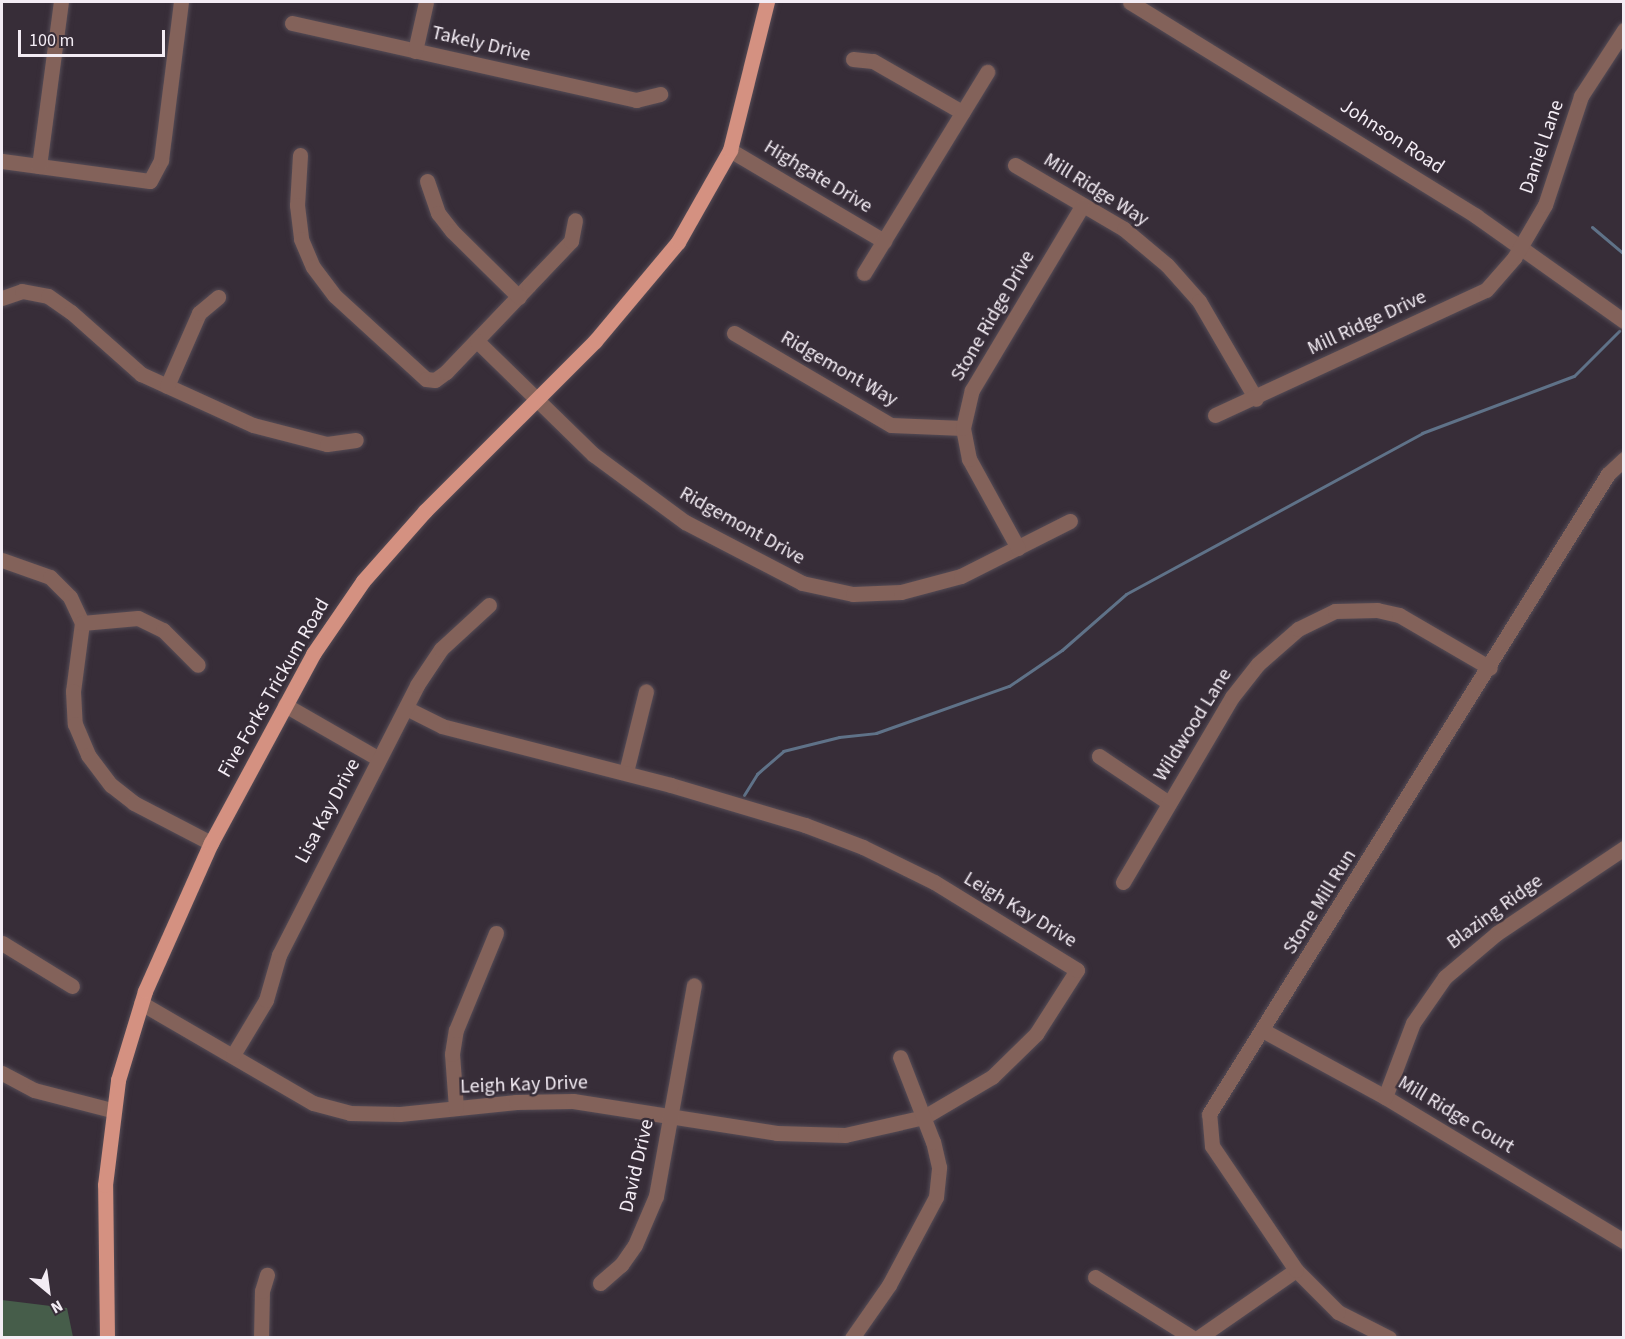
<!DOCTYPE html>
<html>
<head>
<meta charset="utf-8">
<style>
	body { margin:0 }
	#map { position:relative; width:1625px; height:1339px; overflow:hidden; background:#372d38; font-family:"Source Sans 3",sans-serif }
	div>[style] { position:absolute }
	.forest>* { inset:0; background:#465d4a }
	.stream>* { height:3px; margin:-1.5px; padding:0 1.5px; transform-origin:1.5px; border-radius:1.5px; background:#5f7288 }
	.roads { filter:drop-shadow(0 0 2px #554c56) drop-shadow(0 0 2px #554c56) }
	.minor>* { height:15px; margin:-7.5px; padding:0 7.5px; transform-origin:7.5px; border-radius:7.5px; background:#83625a }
	.major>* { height:15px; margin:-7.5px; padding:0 7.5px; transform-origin:7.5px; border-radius:7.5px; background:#d49181 }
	span { translate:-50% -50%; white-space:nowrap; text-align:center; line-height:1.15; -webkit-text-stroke:5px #372d38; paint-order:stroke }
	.street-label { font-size:20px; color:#f3ecf4 }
	.frame { position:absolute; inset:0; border:3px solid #f3ecf4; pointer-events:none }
	.north { position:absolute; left:18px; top:1261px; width:60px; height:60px; -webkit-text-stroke:4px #372d38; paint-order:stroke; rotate:151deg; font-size:16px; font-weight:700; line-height:24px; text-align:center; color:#f3ecf4 }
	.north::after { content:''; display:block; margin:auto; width:21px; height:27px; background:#f3ecf4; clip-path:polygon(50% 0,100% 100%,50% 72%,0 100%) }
	.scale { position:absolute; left:18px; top:30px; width:147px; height:27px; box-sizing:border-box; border:3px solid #f3ecf4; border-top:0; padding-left:8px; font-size:18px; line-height:21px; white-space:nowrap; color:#f3ecf4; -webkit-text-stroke:4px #372d38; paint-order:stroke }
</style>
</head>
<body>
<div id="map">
	<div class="forest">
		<div style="clip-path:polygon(2px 1300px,67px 1308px,73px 1337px,2px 1337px)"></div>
	</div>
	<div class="stream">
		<div style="left:1592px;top:227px;width:42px;rotate:40.2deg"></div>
		<div style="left:744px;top:795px;width:25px;rotate:-58deg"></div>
		<div style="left:757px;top:774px;width:35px;rotate:-41deg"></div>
		<div style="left:783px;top:751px;width:58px;rotate:-14deg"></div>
		<div style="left:839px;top:737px;width:37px;rotate:-6deg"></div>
		<div style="left:876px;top:733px;width:141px;rotate:-19.5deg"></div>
		<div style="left:1009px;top:686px;width:64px;rotate:-34.2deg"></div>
		<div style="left:1062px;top:650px;width:85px;rotate:-41.2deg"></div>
		<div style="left:1126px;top:594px;width:337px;rotate:-28.5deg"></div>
		<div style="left:1422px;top:433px;width:162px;rotate:-20.6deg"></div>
		<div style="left:1574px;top:376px;width:64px;rotate:-45deg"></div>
	</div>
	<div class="roads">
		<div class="minor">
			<div style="left:1130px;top:2px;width:407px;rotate:31.7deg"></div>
			<div style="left:1476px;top:216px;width:181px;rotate:35.4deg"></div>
			<div style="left:292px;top:23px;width:353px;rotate:12.6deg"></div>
			<div style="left:636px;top:100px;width:25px;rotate:-14deg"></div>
			<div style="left:415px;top:51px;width:50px;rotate:-77.3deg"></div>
			<div style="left:853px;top:59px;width:20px;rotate:6deg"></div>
			<div style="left:873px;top:61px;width:103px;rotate:29.8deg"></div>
			<div style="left:730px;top:150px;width:179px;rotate:30.6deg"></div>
			<div style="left:300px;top:155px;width:50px;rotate:93.4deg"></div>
			<div style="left:297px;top:205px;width:34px;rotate:83deg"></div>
			<div style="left:301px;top:239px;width:30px;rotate:67deg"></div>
			<div style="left:313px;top:267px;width:36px;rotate:53deg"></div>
			<div style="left:335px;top:296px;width:123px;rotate:42.4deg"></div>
			<div style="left:426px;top:379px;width:9px;rotate:6deg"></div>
			<div style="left:435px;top:380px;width:14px;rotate:-36deg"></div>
			<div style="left:446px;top:372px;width:120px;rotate:-46.3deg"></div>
			<div style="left:529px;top:285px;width:61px;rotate:-46.3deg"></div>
			<div style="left:571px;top:241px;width:21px;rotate:-79deg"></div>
			<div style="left:2px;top:161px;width:149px;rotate:7.7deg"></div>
			<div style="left:150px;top:181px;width:24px;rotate:-62deg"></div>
			<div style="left:161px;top:160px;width:159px;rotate:-82.8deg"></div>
			<div style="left:1015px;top:165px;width:126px;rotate:30.4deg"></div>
			<div style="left:1124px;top:229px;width:56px;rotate:39.9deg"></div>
			<div style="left:1167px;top:265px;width:48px;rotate:48.4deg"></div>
			<div style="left:1199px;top:301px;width:113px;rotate:59.8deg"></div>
			<div style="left:39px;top:166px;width:165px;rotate:-82.4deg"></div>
			<div style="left:427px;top:181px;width:34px;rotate:71deg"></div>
			<div style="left:438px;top:213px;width:23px;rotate:52deg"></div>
			<div style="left:452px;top:231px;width:94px;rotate:44.6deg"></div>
			<div style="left:864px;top:273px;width:236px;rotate:-58.5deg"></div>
			<div style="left:2px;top:298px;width:21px;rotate:-19deg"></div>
			<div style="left:22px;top:291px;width:26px;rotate:11deg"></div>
			<div style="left:48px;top:296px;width:28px;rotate:35deg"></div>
			<div style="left:71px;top:312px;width:94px;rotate:41.5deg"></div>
			<div style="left:141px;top:374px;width:123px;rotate:24.5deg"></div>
			<div style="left:253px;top:425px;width:76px;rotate:14.4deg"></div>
			<div style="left:327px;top:444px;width:29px;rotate:-8deg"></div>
			<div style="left:734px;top:333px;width:182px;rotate:30.4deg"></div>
			<div style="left:891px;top:425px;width:72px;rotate:2.4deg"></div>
			<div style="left:477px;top:341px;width:163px;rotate:44.3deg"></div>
			<div style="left:594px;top:455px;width:113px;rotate:36.4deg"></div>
			<div style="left:685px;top:522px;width:132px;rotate:27.5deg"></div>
			<div style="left:802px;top:583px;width:52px;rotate:12.2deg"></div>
			<div style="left:853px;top:594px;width:48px;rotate:-2.4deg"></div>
			<div style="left:901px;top:592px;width:62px;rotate:-14.9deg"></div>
			<div style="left:961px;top:576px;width:122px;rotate:-26.8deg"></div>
			<div style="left:167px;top:386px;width:80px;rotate:-66.3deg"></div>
			<div style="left:199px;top:313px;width:25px;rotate:-40deg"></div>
			<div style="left:1215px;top:415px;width:298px;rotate:-24.8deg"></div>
			<div style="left:1486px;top:290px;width:43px;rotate:-48.8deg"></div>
			<div style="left:1514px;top:258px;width:61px;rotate:-59.7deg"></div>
			<div style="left:1545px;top:205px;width:115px;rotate:-71.7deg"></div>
			<div style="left:1581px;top:96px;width:79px;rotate:-56.9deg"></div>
			<div style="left:1018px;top:548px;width:102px;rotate:-118.8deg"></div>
			<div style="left:969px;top:459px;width:32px;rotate:-101deg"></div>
			<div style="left:963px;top:428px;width:39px;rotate:-77deg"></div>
			<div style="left:972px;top:390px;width:214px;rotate:-59.1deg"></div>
			<div style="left:2px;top:560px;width:51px;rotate:19.5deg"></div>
			<div style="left:50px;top:577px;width:28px;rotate:45deg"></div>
			<div style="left:70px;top:597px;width:29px;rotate:65deg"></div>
			<div style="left:82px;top:623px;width:69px;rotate:97.5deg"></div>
			<div style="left:73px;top:691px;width:33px;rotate:87deg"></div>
			<div style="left:75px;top:724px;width:34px;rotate:67deg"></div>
			<div style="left:88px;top:755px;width:38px;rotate:53deg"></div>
			<div style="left:111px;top:785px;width:29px;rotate:38deg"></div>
			<div style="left:134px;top:803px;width:87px;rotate:27.5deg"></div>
			<div style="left:82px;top:623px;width:56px;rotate:-5.1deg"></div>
			<div style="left:138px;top:618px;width:28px;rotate:26deg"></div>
			<div style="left:163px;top:630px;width:49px;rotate:45deg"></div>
			<div style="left:285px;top:705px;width:108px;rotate:29.9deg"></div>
			<div style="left:1099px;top:756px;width:84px;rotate:33.9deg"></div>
			<div style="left:626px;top:772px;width:83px;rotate:-76.1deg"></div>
			<div style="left:1123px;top:882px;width:215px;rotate:-59.5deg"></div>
			<div style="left:1232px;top:697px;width:42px;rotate:-51.8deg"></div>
			<div style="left:1258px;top:664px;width:53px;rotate:-41.2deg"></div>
			<div style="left:1298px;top:629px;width:41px;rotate:-25.9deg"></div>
			<div style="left:1335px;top:611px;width:42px;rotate:-1.4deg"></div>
			<div style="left:1377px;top:610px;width:23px;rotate:13deg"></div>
			<div style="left:1399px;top:615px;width:105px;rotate:30.2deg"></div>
			<div style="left:2px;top:943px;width:82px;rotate:31.6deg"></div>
			<div style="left:141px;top:1003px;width:199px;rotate:30.2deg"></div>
			<div style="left:313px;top:1103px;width:38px;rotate:15deg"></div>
			<div style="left:350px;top:1113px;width:50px;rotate:1.1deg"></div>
			<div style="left:400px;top:1114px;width:117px;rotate:-5.9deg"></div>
			<div style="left:516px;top:1102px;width:57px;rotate:-1deg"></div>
			<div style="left:573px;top:1101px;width:206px;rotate:8.9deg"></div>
			<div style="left:777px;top:1133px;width:68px;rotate:1.7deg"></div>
			<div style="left:845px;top:1135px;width:81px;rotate:-12.8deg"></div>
			<div style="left:924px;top:1117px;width:79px;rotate:-30.5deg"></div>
			<div style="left:992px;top:1077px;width:62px;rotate:-44.3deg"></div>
			<div style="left:1036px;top:1034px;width:76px;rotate:-57.4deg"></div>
			<div style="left:1077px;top:970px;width:168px;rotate:-148.4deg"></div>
			<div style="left:934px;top:882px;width:79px;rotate:-153.8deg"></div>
			<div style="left:863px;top:847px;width:62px;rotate:-159.2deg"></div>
			<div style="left:805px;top:825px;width:140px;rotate:-163.4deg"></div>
			<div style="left:671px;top:785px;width:236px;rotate:-165.6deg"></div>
			<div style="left:442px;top:726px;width:40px;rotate:-153.4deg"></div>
			<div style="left:1264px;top:1031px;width:138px;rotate:28.6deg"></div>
			<div style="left:1385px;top:1097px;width:279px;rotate:31.1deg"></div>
			<div style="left:233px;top:1055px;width:64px;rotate:-59deg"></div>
			<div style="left:266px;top:1000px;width:47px;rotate:-73.9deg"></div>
			<div style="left:279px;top:955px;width:303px;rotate:-62.9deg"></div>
			<div style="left:417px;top:685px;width:43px;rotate:-56.3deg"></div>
			<div style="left:441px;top:649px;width:65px;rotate:-42.5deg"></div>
			<div style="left:2px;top:1073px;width:36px;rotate:28deg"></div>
			<div style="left:34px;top:1090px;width:81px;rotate:14.4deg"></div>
			<div style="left:1385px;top:1097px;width:79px;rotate:-69.3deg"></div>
			<div style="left:1413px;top:1023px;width:56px;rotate:-55.2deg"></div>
			<div style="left:1445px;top:977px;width:68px;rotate:-40.2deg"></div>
			<div style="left:1497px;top:933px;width:153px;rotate:-33.8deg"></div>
			<div style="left:456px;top:1108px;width:54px;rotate:-94.2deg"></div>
			<div style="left:452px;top:1054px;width:24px;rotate:-81deg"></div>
			<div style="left:456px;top:1030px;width:105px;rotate:-67.6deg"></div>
			<div style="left:1095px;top:1277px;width:115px;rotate:31.9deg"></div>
			<div style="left:600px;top:1283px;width:28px;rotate:-41deg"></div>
			<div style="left:621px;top:1265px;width:24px;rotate:-55deg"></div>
			<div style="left:635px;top:1245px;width:53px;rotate:-66.8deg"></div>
			<div style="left:656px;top:1196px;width:214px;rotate:-79.8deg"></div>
			<div style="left:261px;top:1338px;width:47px;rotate:-88.8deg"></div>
			<div style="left:262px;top:1291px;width:17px;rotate:-73deg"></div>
			<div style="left:852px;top:1338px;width:65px;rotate:-55.1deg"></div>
			<div style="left:889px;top:1285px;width:100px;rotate:-61.9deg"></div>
			<div style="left:936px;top:1197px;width:30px;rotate:-84deg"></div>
			<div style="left:939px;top:1167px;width:26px;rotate:-103deg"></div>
			<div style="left:933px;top:1142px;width:91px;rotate:-111.2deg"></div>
			<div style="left:1198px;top:1338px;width:119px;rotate:-34.8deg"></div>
			<div style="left:1389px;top:1338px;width:57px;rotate:-153deg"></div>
			<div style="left:1338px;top:1312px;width:59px;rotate:-135deg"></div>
			<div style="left:1296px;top:1270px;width:150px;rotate:-124.1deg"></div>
			<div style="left:1212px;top:1146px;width:32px;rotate:-95deg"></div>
			<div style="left:1209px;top:1114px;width:754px;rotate:-58.06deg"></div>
			<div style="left:1608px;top:474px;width:22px;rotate:-43deg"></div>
		</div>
		<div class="major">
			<div style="left:107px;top:1338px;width:153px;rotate:-90.7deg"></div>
			<div style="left:105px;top:1185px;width:106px;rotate:-82.9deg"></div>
			<div style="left:118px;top:1080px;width:93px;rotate:-73.1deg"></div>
			<div style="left:145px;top:991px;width:162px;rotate:-66deg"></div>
			<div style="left:211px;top:843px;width:215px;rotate:-61.6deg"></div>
			<div style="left:313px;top:654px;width:88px;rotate:-55.6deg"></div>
			<div style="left:363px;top:581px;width:94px;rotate:-48.5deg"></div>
			<div style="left:425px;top:511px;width:240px;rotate:-45deg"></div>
			<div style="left:595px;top:341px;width:129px;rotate:-50deg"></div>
			<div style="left:678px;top:242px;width:106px;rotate:-60.5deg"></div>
			<div style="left:730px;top:150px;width:153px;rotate:-76deg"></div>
		</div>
	</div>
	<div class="street-label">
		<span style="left:481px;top:44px;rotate:13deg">Takely Drive</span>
		<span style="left:1392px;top:137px;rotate:33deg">Johnson Road</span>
		<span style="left:1542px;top:147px;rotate:-71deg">Daniel Lane</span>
		<span style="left:818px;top:177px;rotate:31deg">Highgate Drive</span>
		<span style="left:1096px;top:190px;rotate:32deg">Mill Ridge Way</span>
		<span style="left:993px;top:316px;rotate:-60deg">Stone Ridge Drive</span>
		<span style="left:1367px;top:323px;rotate:-25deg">Mill Ridge Drive</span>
		<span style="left:839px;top:369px;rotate:30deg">Ridgemont Way</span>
		<span style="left:742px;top:526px;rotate:29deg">Ridgemont Drive</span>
		<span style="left:274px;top:688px;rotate:-60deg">Five Forks Trickum Road</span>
		<span style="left:1193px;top:725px;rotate:-58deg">Wildwood Lane</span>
		<span style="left:328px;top:811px;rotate:-62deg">Lisa Kay Drive</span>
		<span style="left:1320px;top:902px;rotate:-58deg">Stone Mill Run</span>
		<span style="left:1020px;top:910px;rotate:31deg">Leigh Kay Drive</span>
		<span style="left:1495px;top:912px;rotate:-36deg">Blazing Ridge</span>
		<span style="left:524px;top:1085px;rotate:-2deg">Leigh Kay Drive</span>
		<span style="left:1456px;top:1115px;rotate:31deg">Mill Ridge Court</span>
		<span style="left:637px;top:1166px;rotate:-77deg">David Drive</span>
	</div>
	<div class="frame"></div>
	<div class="north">N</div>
	<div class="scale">100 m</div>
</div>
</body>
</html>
